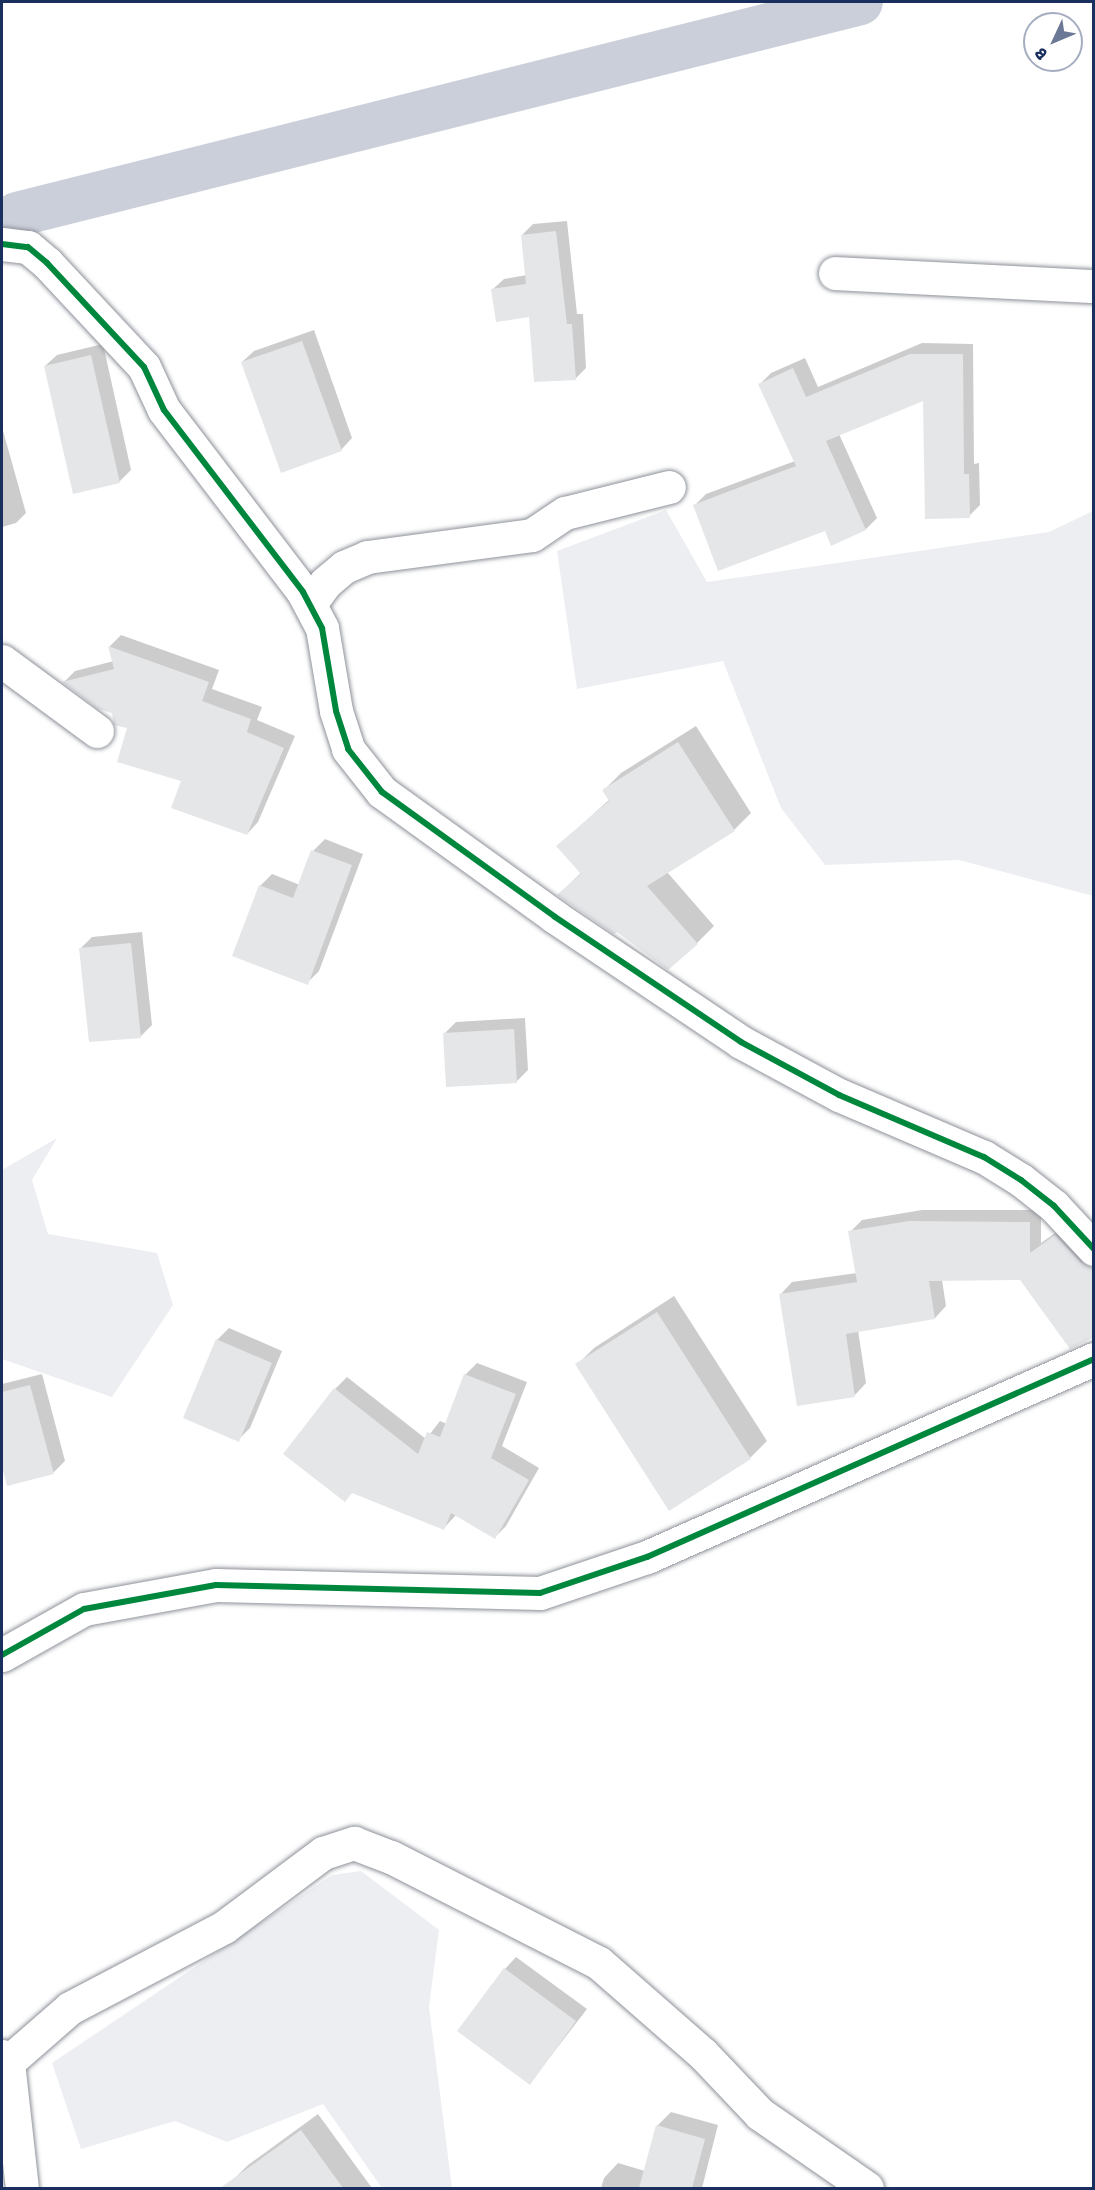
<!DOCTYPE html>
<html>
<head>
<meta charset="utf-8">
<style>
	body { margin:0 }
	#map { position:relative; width:1095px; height:2190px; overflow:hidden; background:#fff; font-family:"Shantell Sans",sans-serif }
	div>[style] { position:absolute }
	.green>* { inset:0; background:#edeef2 }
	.shadow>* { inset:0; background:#0003 }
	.canal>* { height:45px; margin:-22.5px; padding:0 22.5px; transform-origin:22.5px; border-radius:22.5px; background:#cbcfda }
	.building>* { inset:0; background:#e5e6e8 }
	.roads { filter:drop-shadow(0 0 2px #8e929a) drop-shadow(0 0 2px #8e929a) }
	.minor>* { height:33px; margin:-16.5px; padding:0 16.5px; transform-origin:16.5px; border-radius:16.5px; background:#fff }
	.tertiary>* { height:33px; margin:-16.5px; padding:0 16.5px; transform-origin:16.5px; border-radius:16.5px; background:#fff }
	.cycleway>* { height:6px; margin:-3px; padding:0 3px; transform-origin:3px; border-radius:3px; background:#00873e }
	span { translate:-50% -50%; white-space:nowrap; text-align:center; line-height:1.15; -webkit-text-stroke:4.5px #fff; paint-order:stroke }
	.frame { position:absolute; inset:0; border:3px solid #1b2f5e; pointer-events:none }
	.north { position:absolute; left:1023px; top:12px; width:60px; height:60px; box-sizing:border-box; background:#fff; border:2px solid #a4acbf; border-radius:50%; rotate:226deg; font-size:16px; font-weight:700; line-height:24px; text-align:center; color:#1b2f5e }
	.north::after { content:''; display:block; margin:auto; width:21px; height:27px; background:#6b7896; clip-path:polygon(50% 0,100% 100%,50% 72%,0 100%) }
</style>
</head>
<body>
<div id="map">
	<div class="green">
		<div style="clip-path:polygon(666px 510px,707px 582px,1049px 532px,1093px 511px,1093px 896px,959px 860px,825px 865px,781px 808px,723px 661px,577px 689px,557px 551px)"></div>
		<div style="clip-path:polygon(57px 1138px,32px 1180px,48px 1234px,157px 1253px,173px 1305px,112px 1397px,2px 1359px,2px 1170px)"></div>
		<div style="clip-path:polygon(361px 1871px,439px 1930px,429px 2007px,452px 2188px,382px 2188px,323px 2104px,227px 2142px,175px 2121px,81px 2149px,52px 2063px,332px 1875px)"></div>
	</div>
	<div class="shadow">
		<div style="clip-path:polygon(567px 221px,577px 314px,583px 314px,586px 368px,575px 379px,530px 316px,493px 289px,504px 279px,527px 275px,522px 235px,533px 224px)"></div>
		<div style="clip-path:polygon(314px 330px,352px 438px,341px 450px,242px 362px,254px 351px)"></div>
		<div style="clip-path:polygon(922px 343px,973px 344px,974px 464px,979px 463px,980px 505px,969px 516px,924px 399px,839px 434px,877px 518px,866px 529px,826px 529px,695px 505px,706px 494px,795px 461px,760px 384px,771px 373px,805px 358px,818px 387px)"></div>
		<div style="clip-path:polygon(103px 344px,131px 470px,119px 482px,45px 366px,57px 355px)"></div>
		<div style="clip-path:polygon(2px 427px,26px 513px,16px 523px,2px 527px)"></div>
		<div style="clip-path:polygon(121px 635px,219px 670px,212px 689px,262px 707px,257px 720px,295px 736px,258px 822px,247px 834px,183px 780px,114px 712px,64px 682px,75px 671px,114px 661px,110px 646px)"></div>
		<div style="clip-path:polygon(696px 726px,751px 813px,734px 830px,667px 872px,714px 926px,697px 943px,617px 930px,559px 894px,582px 872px,558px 846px,610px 799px,604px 790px,621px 773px)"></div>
		<div style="clip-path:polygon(325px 839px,363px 854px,319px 971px,307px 983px,260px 886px,272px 874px,300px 885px,313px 851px)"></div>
		<div style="clip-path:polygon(142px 932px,152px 1025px,140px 1037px,80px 949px,92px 937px)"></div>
		<div style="clip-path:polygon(525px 1018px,528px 1070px,516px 1082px,445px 1033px,456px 1022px)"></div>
		<div style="clip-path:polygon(922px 1210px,1041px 1210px,1041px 1243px,1068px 1224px,1094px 1251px,1094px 1332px,1021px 1279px,942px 1280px,946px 1306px,935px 1318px,858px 1330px,866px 1383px,855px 1395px,781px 1294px,792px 1282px,857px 1273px,850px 1232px,862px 1220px)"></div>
		<div style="clip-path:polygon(674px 1296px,767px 1441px,750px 1458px,577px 1365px,594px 1348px)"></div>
		<div style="clip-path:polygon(229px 1328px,282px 1351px,250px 1428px,238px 1440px,217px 1340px)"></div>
		<div style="clip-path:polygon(477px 1363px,527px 1382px,502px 1446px,539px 1468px,506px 1526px,495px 1537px,456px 1515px,444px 1528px,335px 1389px,347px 1377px,426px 1439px,440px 1421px,447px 1424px,465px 1375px)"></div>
		<div style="clip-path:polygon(42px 1374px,65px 1461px,54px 1472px,8px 1484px,2px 1461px,2px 1384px)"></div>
		<div style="clip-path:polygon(516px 1957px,587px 2009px,530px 2083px,505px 1969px)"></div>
		<div style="clip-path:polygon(671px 2112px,718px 2125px,702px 2188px,601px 2188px,604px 2178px,618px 2163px,645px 2171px,657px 2126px)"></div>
		<div style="clip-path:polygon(318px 2114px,372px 2188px,236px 2188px,231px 2182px,248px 2165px)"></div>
	</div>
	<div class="canal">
		<div style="left:16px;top:214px;width:870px;rotate:-14.1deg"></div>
	</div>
	<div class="building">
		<div style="clip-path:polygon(556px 231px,567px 324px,572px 324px,576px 380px,534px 382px,529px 317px,496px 322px,491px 289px,526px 284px,521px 235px)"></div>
		<div style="clip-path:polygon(302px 341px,342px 451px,281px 473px,241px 362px)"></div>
		<div style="clip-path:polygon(910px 354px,963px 354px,964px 474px,969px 474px,970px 518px,925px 519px,923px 401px,826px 441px,866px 530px,831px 546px,825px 531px,718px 571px,693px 505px,796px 466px,758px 384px,793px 368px,806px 397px)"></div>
		<div style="clip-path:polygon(91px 355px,120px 483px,73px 494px,44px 366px)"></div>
		<div style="clip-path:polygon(108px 646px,209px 682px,202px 701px,251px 719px,247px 732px,284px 748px,247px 835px,171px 808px,181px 781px,117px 762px,127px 728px,114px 725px,112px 713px,98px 709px,62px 682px,114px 669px)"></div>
		<div style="clip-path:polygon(678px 742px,735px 831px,647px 886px,698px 944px,668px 970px,617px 932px,614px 934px,557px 895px,581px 874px,556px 846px,609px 801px,602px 790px)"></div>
		<div style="clip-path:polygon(311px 850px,352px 865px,308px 985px,232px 956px,259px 885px,293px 898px)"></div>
		<div style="clip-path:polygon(131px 943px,141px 1038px,89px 1042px,79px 948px)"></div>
		<div style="clip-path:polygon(514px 1029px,517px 1083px,446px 1087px,443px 1033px)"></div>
		<div style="clip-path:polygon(909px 1221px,1030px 1222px,1030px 1253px,1055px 1235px,1080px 1262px,1094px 1267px,1094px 1337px,1070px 1349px,1020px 1280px,929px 1281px,935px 1319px,846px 1334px,855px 1397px,797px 1406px,779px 1294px,857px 1282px,848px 1231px)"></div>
		<div style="clip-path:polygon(657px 1312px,751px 1459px,669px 1511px,575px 1364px)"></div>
		<div style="clip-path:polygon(216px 1339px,272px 1363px,239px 1442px,183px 1418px)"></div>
		<div style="clip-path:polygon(464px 1374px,516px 1394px,491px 1458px,529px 1480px,495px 1539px,451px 1513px,444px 1530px,352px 1493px,345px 1502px,283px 1454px,334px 1388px,418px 1454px,427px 1432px,440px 1437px)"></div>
		<div style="clip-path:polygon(30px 1385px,54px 1474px,7px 1486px,2px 1467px,2px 1392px)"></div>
		<div style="clip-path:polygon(504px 1968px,576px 2021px,530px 2085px,457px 2031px)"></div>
		<div style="clip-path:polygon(656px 2125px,705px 2139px,692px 2188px,639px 2188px)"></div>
		<div style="clip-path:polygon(301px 2130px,343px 2188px,220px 2188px)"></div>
	</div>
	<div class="roads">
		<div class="minor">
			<div style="left:2px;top:244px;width:26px;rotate:7deg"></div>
			<div style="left:28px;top:247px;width:25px;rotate:40deg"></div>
			<div style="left:47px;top:263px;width:142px;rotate:47deg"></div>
			<div style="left:144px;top:367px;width:47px;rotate:65.1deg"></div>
			<div style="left:164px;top:410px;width:229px;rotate:52.6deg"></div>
			<div style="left:303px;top:592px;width:41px;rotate:62.2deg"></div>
			<div style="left:322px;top:628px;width:84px;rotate:80.4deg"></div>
			<div style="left:336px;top:711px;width:40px;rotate:72deg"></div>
			<div style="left:348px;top:749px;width:55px;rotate:51.7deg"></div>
			<div style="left:382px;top:792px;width:213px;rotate:35.8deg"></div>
			<div style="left:555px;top:917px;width:224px;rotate:33.9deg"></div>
			<div style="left:741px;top:1042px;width:111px;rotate:28.4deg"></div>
			<div style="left:839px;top:1095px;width:158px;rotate:23.2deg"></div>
			<div style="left:984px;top:1157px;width:44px;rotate:31.9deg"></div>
			<div style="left:1021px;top:1180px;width:42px;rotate:38.2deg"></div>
			<div style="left:1054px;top:1206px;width:59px;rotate:47.1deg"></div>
			<div style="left:835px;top:273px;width:259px;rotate:2.9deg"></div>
			<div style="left:310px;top:604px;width:26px;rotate:-54deg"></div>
			<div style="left:325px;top:583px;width:25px;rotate:-40deg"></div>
			<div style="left:344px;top:567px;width:25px;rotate:-23deg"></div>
			<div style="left:367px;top:557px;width:166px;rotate:-7.6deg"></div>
			<div style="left:532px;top:535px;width:40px;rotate:-34deg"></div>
			<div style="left:565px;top:513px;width:107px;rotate:-14deg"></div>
			<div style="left:2px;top:661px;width:118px;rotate:36.4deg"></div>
			<div style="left:2px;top:2056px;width:8px;rotate:45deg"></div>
			<div style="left:8px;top:2062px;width:127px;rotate:83.7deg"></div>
			<div style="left:8px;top:2062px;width:82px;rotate:-41.1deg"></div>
			<div style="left:70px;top:2008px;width:174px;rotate:-27.7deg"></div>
			<div style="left:224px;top:1927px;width:124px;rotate:-36.8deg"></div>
			<div style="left:323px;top:1853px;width:33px;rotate:-18deg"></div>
			<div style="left:354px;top:1843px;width:40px;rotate:21deg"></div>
			<div style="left:391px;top:1857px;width:233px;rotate:27deg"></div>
			<div style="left:599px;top:1963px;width:138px;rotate:41.2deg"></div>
			<div style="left:703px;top:2054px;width:83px;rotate:46.5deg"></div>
			<div style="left:760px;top:2114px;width:130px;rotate:34.7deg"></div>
		</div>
		<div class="tertiary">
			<div style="left:2px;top:1655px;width:94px;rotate:-29.3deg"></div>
			<div style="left:84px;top:1609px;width:134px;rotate:-10.3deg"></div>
			<div style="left:216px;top:1585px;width:324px;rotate:1.4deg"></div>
			<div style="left:540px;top:1593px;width:113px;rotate:-18.6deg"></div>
			<div style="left:647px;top:1557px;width:489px;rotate:-23.9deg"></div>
		</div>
	</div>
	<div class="cycleway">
		<div style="left:2px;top:244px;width:26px;rotate:7deg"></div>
		<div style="left:28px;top:247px;width:25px;rotate:40deg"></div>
		<div style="left:47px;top:263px;width:142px;rotate:47deg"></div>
		<div style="left:144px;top:367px;width:47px;rotate:65.1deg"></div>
		<div style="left:164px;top:410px;width:229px;rotate:52.6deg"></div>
		<div style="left:303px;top:592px;width:41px;rotate:62.2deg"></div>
		<div style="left:322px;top:628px;width:84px;rotate:80.4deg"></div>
		<div style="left:336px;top:711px;width:40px;rotate:72deg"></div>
		<div style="left:348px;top:749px;width:55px;rotate:51.7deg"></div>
		<div style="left:382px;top:792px;width:213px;rotate:35.8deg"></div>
		<div style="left:555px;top:917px;width:224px;rotate:33.9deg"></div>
		<div style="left:741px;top:1042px;width:111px;rotate:28.4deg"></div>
		<div style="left:839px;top:1095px;width:158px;rotate:23.2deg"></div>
		<div style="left:984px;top:1157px;width:44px;rotate:31.9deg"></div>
		<div style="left:1021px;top:1180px;width:42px;rotate:38.2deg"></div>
		<div style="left:1054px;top:1206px;width:59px;rotate:47.1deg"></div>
		<div style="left:2px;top:1655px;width:94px;rotate:-29.3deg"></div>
		<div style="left:84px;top:1609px;width:134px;rotate:-10.3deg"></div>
		<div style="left:216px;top:1585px;width:324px;rotate:1.4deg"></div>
		<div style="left:540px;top:1593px;width:113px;rotate:-18.6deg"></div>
		<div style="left:647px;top:1557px;width:489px;rotate:-23.9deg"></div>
	</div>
	<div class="frame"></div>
	<div class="north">B</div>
</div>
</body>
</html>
